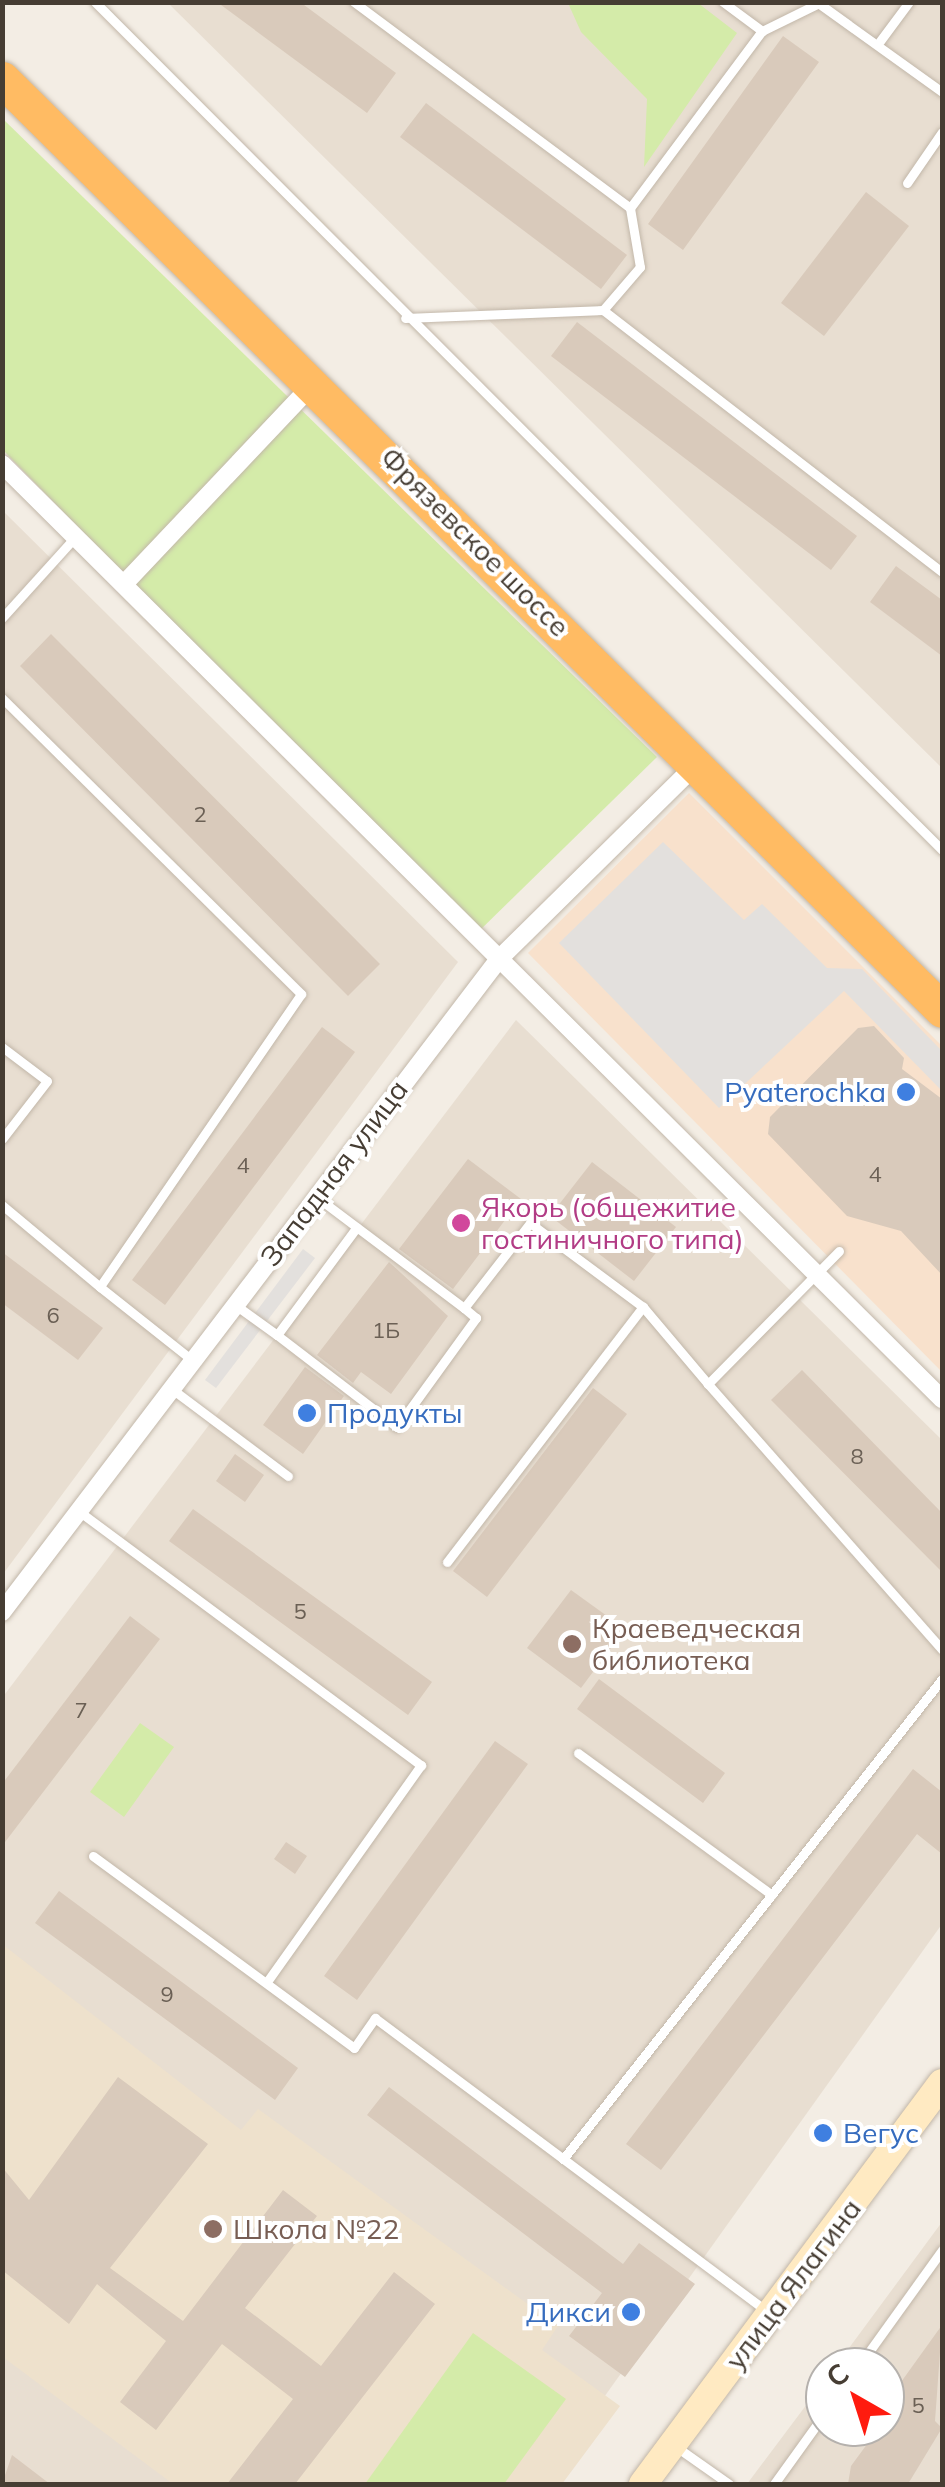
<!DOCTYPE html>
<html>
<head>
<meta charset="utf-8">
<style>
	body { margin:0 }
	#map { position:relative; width:945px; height:2487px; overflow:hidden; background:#f3ede4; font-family:Mulish,sans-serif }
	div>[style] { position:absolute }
	.residential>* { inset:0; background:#e8ded1 }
	.commercial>* { inset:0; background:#f8e1cc }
	.education>* { inset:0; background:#eee1cc }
	.green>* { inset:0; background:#d4eba9 }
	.parking>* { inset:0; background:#e3e0dd }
	.building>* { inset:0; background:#d9cabb }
	.roads { filter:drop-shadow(0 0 2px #c2b7a9) drop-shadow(0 0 2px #c2b7a9) }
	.lane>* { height:9px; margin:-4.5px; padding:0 4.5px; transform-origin:4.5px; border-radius:4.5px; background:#fff }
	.street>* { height:18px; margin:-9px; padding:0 9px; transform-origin:9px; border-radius:9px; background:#fff }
	.secondary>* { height:28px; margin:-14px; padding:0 14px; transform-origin:14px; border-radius:14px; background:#ffeac2 }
	.highway>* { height:35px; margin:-17.5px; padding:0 17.5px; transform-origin:17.5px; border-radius:17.5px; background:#ffbb63 }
	.dots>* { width:28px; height:28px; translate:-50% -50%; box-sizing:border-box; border:5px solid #fff; border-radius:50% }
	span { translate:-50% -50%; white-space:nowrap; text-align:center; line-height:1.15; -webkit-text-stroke:8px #fff; paint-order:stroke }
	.number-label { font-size:22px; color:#6b6055 }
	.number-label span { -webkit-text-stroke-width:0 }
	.street-label { font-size:28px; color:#463d33 }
	.shop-label { font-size:28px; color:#366cbe }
	.right { translate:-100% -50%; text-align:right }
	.left { translate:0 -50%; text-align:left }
	.hotel-label { font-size:28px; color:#b23c85 }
	.education-label { font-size:28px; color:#785e54 }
	.frame { position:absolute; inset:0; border:5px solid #463d33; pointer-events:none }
	.north { position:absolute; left:805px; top:2347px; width:100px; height:100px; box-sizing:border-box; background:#fff; border:2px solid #b5b1ad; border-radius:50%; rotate:321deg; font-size:28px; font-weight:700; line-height:40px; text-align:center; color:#463d33 }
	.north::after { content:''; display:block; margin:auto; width:35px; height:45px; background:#ff1b0f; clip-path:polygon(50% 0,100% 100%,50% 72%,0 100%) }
</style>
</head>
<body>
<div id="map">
	<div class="residential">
		<div style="clip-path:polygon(168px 3px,942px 3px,942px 768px)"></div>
		<div style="clip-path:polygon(2px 510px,458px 962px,3px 1574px,2px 1574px)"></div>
		<div style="clip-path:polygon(516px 1020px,942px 1440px,942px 1924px,542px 2484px,3px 2484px,2px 1698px)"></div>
		<div style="clip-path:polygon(942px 2222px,942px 2484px,747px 2484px,825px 2380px,825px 2427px,885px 2427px,885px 2367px,835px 2367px)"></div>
	</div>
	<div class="commercial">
		<div style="clip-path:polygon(689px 793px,942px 1046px,942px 1372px,528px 953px)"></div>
	</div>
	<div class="education">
		<div style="clip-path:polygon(2px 1944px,241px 2130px,258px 2109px,558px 2326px,542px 2350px,620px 2406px,562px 2484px,173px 2484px,3px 2357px)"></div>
	</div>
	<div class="green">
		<div style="clip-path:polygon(568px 3px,698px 3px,737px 33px,644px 167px,647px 99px,581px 32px)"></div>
		<div style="clip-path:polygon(3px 119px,657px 757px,475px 935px,3px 450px)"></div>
		<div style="clip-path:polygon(140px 1723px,174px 1747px,124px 1817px,90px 1792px)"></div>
		<div style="clip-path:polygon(473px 2333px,566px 2399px,504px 2484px,365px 2484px)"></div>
	</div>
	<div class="parking">
		<div style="clip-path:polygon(663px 842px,744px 920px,762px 904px,827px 968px,862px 969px,942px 1051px,942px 1091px,844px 991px,719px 1108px,559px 943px)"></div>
		<div style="clip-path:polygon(303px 1249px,315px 1258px,216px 1388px,205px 1380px)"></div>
	</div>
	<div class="building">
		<div style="clip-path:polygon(217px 2px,300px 2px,396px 73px,367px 113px)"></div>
		<div style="clip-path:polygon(783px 36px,819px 62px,683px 250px,648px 224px)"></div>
		<div style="clip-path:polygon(426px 103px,627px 255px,601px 289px,400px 137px)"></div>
		<div style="clip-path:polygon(866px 192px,909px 226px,824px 336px,781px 303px)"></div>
		<div style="clip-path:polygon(577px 322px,857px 536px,831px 570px,551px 356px)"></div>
		<div style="clip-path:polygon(896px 566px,942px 600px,942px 656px,870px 602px)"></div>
		<div style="clip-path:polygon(51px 634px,380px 964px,348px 996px,20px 666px)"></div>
		<div style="clip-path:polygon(874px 1026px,904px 1058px,902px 1069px,942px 1099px,942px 1275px,901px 1231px,847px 1216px,768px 1134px,770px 1117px,858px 1028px)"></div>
		<div style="clip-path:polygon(322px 1027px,355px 1052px,165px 1305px,132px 1280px)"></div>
		<div style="clip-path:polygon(468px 1159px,521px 1199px,453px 1289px,399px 1249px)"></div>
		<div style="clip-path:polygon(592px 1162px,676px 1227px,634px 1281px,550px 1216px)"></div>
		<div style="clip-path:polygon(2px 1252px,103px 1328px,78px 1360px,2px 1303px)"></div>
		<div style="clip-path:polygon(389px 1262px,448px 1316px,391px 1394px,361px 1372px,353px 1383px,317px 1355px)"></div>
		<div style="clip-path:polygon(305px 1367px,344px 1396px,303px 1454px,263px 1425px)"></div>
		<div style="clip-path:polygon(802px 1370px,942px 1513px,942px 1572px,771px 1400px)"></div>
		<div style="clip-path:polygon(593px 1388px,627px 1414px,487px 1597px,453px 1571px)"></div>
		<div style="clip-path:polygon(235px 1454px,264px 1475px,245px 1502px,216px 1481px)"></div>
		<div style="clip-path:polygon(193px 1509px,432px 1682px,408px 1715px,169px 1541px)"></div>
		<div style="clip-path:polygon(571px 1590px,625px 1629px,581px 1688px,527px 1648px)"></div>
		<div style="clip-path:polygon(130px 1616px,160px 1639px,2px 1846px,2px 1784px)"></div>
		<div style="clip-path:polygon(599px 1679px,725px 1773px,703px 1803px,577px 1709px)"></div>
		<div style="clip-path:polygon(495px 1741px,528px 1764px,357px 2000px,324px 1976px)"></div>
		<div style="clip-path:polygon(913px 1769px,942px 1792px,942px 1854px,917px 1834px,661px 2170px,626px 2144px)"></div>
		<div style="clip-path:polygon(286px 1842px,307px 1856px,295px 1874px,274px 1859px)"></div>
		<div style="clip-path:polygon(59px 1891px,298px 2068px,275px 2100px,35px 1923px)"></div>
		<div style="clip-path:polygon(118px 2077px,208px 2144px,110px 2268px,183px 2321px,283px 2190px,317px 2216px,245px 2308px,321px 2366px,394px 2272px,435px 2304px,295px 2484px,227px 2484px,293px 2399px,222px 2344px,156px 2430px,120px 2402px,166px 2341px,97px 2284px,69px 2324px,2px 2270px,2px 2167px,29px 2200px)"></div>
		<div style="clip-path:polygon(389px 2087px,623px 2264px,639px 2243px,695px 2284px,625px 2377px,569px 2336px,602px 2293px,367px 2115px)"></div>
		<div style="clip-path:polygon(942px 2325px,935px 2421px,942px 2428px,908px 2484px,848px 2484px,851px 2466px,898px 2402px,891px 2396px)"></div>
		<div style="clip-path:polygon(12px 2455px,50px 2484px,2px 2484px)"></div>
	</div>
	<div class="roads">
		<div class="lane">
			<div style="left:95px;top:2px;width:1199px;rotate:45.03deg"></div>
			<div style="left:354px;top:2px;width:344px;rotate:36.7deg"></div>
			<div style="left:630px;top:208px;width:60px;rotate:80.4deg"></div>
			<div style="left:640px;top:267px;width:57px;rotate:130.7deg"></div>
			<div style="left:603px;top:310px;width:198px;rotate:177.7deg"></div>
			<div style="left:723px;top:2px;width:49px;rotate:36.6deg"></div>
			<div style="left:821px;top:5px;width:149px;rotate:35.7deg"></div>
			<div style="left:880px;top:41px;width:49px;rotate:-53.4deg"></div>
			<div style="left:907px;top:183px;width:62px;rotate:-55.5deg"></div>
			<div style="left:630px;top:208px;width:221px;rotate:-53.3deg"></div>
			<div style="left:762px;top:31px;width:66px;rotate:-26.2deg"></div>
			<div style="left:603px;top:310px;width:428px;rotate:37.7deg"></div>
			<div style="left:2px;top:618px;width:110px;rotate:-47.9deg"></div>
			<div style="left:2px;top:698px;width:421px;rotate:44.7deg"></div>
			<div style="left:301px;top:994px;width:355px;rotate:124.5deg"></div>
			<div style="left:100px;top:1287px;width:117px;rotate:38.4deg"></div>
			<div style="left:2px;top:1047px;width:56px;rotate:37.1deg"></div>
			<div style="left:47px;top:1081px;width:73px;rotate:127.8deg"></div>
			<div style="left:318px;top:1198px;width:183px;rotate:37deg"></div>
			<div style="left:464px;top:1308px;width:108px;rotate:-52.2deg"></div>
			<div style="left:530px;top:1223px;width:141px;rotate:36.6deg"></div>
			<div style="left:643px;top:1307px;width:101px;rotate:49.8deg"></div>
			<div style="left:2px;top:1205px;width:128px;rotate:39.9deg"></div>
			<div style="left:839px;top:1251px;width:187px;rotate:134.6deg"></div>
			<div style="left:708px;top:1384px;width:354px;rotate:48.6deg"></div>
			<div style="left:234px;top:1304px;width:53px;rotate:35.8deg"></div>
			<div style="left:277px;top:1335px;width:134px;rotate:-53.5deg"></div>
			<div style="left:277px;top:1335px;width:151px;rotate:37.5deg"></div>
			<div style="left:397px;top:1427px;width:135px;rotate:-54.1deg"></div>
			<div style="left:476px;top:1318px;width:16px;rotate:-140deg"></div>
			<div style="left:172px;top:1389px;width:145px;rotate:36.9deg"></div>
			<div style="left:80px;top:1512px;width:425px;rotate:36.6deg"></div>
			<div style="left:421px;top:1765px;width:267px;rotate:125.4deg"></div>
			<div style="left:447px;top:1562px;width:322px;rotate:-52.5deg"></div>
			<div style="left:578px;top:1753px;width:240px;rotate:36.2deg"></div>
			<div style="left:93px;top:1856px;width:324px;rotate:36.3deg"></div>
			<div style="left:354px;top:2048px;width:37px;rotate:-55deg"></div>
			<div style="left:375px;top:2018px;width:491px;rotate:36.8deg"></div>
			<div style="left:563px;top:2159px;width:612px;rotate:-51.71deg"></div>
			<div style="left:858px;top:2367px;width:144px;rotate:-54.3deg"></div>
			<div style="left:675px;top:2446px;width:66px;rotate:35.1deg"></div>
			<div style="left:774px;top:2484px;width:87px;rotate:-54.3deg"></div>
		</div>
		<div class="street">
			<div style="left:2px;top:464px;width:1326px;rotate:44.85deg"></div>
			<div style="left:124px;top:584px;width:277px;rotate:-46.6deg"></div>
			<div style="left:2px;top:1612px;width:821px;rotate:-52.73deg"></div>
			<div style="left:499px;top:959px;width:279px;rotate:-44.6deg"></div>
		</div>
		<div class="secondary">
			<div style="left:643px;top:2484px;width:500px;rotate:-53.29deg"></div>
		</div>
		<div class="highway">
			<div style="left:2px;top:79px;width:1323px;rotate:44.72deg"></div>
		</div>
	</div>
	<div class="dots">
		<div style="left:906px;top:1092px;background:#3f7fe0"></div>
		<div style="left:461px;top:1223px;background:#d1479c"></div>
		<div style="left:307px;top:1413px;background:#3f7fe0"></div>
		<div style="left:572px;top:1644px;background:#8d6e63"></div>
		<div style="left:823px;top:2133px;background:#3f7fe0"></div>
		<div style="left:213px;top:2229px;background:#8d6e63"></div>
		<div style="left:631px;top:2312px;background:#3f7fe0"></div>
	</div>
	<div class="number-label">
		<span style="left:200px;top:815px">2</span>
		<span style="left:243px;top:1166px">4</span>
		<span style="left:875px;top:1175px">4</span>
		<span style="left:53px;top:1316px">6</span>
		<span style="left:386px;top:1331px">1Б</span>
		<span style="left:857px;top:1457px">8</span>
		<span style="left:300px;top:1612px">5</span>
		<span style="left:81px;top:1711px">7</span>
		<span style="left:167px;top:1995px">9</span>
		<span style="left:918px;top:2406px">5</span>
	</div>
	<div class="street-label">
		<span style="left:475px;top:542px;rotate:45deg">Фрязевское шоссе</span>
		<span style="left:334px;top:1173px;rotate:-53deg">Западная улица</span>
		<span style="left:793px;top:2284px;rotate:-53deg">улица Ялагина</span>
	</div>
	<div class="shop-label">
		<span class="right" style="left:886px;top:1092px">Pyaterochka</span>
		<span class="left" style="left:327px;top:1413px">Продукты</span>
		<span class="left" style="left:843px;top:2133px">Вегус</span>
		<span class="right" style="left:611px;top:2312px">Дикси</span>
	</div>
	<div class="hotel-label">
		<span class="left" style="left:481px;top:1223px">Якорь (общежитие<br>гостиничного типа)</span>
	</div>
	<div class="education-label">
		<span class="left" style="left:592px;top:1644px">Краеведческая<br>библиотека</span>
		<span class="left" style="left:233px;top:2229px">Школа №22</span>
	</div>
	<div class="frame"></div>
	<div class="north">С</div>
</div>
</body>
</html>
